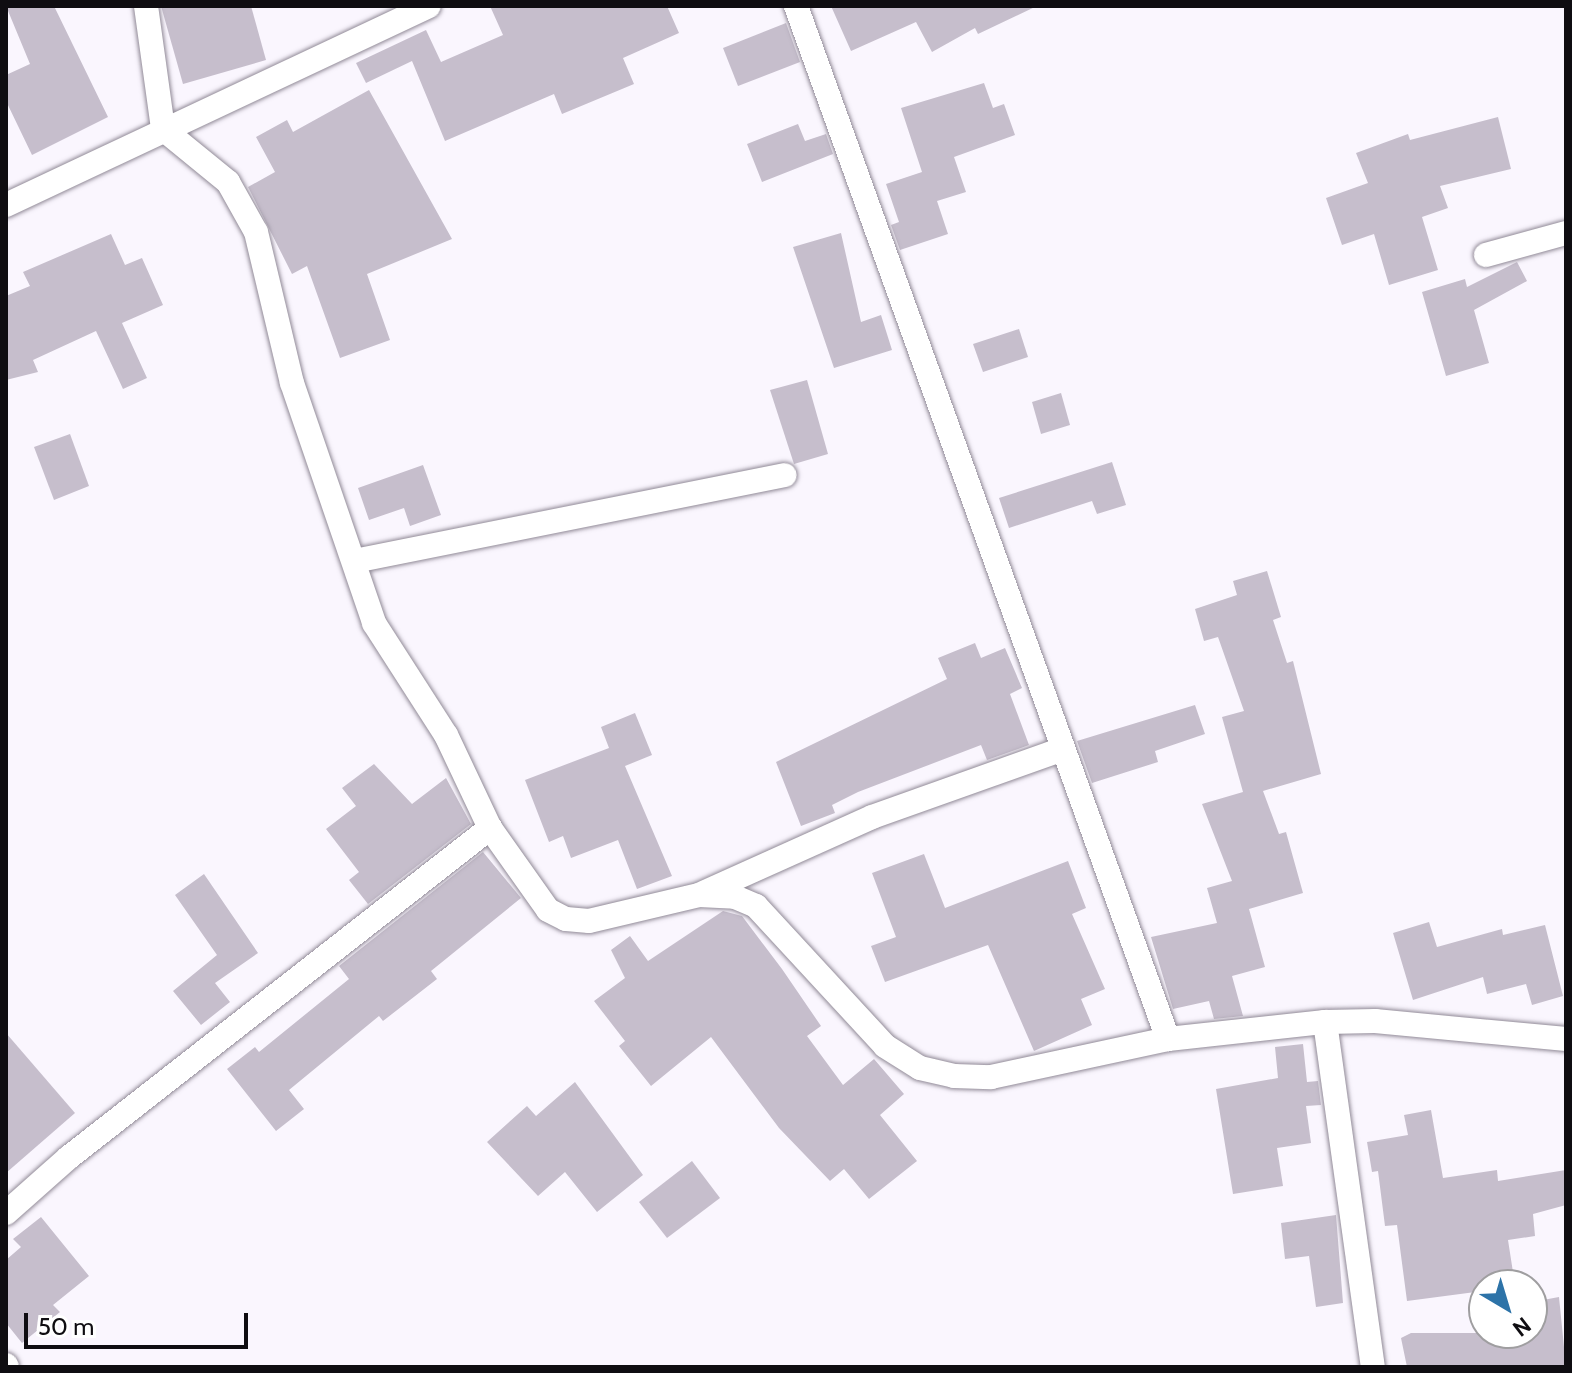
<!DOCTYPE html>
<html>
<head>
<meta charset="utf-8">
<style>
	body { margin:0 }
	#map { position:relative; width:1572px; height:1373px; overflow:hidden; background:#faf6fe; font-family:Cabin,sans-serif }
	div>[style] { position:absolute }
	.building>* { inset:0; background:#c6becc }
	.roads { filter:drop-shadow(0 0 2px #918a97) drop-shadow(0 0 2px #918a97) }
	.street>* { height:24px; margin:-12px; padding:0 12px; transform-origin:12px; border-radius:12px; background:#fff }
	span { translate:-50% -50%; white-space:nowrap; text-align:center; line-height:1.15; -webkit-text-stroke:7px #fff; paint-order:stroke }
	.frame { position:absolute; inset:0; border:8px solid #0f0d11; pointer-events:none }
	.north { position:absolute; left:1468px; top:1269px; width:80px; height:80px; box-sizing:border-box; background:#fff; border:2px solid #9f9ea0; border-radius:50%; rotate:142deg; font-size:22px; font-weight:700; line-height:32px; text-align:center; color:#0f0d11 }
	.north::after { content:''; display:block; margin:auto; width:28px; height:36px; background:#2d73a8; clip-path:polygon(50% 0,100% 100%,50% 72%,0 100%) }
	.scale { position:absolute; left:24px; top:1313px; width:224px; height:36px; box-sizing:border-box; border:4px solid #0f0d11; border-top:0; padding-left:10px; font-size:24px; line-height:28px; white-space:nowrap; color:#0f0d11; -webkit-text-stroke:6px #fff; paint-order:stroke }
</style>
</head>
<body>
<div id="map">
	<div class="building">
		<div style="clip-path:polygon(6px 6px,54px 6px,108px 117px,32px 155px,6px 101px,6px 75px,30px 64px)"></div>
		<div style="clip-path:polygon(161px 6px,251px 6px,266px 60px,183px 84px)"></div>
		<div style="clip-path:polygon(490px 6px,667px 6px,679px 33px,623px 58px,634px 84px,562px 114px,554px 94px,445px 141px,412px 61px,366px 83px,356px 63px,426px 30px,441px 62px,503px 35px)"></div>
		<div style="clip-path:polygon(831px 6px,1037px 6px,978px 34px,975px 28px,932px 52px,916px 22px,851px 51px)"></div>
		<div style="clip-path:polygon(786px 23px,800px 62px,738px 86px,723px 48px)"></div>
		<div style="clip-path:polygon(984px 83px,993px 108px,1004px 104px,1015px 135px,954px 157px,966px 192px,937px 201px,948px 234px,900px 250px,891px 225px,899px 222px,886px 184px,922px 172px,901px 108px)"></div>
		<div style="clip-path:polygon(369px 90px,452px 239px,367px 274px,390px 340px,340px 358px,307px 266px,292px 274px,248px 187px,275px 172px,256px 137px,287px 120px,293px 132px)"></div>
		<div style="clip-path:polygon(1498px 117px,1511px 169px,1440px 186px,1448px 208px,1422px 217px,1438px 270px,1389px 285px,1374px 234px,1342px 245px,1326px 198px,1368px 183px,1356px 153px,1408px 134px,1410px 140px)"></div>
		<div style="clip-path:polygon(798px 124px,805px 141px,826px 134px,833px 154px,762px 182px,747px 144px)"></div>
		<div style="clip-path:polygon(841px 233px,861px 322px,881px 315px,892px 350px,834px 368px,793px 247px)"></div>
		<div style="clip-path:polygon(111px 234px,125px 265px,142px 258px,163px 305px,122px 323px,147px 378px,123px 389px,96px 331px,33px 360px,38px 372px,6px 380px,6px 296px,30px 286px,23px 272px)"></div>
		<div style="clip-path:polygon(1517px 262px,1527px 281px,1474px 310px,1489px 363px,1446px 376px,1422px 292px,1465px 279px,1467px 287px)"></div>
		<div style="clip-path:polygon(1019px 329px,1028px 357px,983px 372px,973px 344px)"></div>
		<div style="clip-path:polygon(807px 380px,828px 454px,794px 464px,770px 390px)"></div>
		<div style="clip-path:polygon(1061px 393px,1070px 425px,1041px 434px,1032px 402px)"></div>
		<div style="clip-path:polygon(70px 434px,89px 486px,54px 500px,34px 447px)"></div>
		<div style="clip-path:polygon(1112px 462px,1126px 505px,1097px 514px,1092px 501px,1009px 528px,999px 498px)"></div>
		<div style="clip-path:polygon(423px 465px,441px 515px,410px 526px,404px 508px,369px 520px,358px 488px)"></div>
		<div style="clip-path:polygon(1267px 571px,1281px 617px,1273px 620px,1287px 663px,1293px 661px,1321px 774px,1263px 791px,1279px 834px,1286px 832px,1303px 893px,1249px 909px,1265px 967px,1232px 976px,1243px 1016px,1214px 1019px,1209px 1001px,1173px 1009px,1151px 937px,1217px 923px,1207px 888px,1232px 881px,1202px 804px,1243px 792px,1222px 717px,1244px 711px,1218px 637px,1204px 641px,1195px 609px,1237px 595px,1233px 581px)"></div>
		<div style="clip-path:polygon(975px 643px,981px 658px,1005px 648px,1022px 688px,1010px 694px,1029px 745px,987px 760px,981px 745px,858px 792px,832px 805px,835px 813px,801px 826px,776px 762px,947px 679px,938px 658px)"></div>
		<div style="clip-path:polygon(1195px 705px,1205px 734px,1155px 751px,1158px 762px,1092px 783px,1077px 741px)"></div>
		<div style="clip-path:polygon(635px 713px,652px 755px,625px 766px,672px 876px,637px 889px,618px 840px,571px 858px,563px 836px,549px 842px,525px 780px,609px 748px,601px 727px)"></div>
		<div style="clip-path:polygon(374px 764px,412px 804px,446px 778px,471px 824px,368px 904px,349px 880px,359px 872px,326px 829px,356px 806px,342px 788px)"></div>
		<div style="clip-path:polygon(483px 852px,521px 898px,431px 971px,437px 979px,383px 1021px,379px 1016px,289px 1090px,304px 1109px,276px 1131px,227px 1069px,255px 1047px,259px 1052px,349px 979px,339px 966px)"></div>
		<div style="clip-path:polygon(924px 854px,945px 908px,1068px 861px,1086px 908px,1072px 914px,1105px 989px,1081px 999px,1092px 1025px,1034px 1051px,988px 945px,885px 982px,871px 946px,896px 937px,872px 873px)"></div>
		<div style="clip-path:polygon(204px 874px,258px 953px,215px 983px,230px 1002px,201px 1025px,173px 991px,217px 955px,175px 895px)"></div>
		<div style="clip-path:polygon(723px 911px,742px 916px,782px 969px,821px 1026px,807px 1036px,843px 1085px,874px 1059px,904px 1094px,880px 1115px,917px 1161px,869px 1199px,844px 1169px,830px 1181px,779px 1128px,711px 1037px,651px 1086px,619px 1046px,625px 1041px,594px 1001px,625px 978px,611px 950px,630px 936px,648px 961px)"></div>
		<div style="clip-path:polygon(1429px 922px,1437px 947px,1502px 929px,1503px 935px,1545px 925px,1563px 996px,1532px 1005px,1526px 984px,1487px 994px,1483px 977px,1413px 1000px,1393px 933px)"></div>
		<div style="clip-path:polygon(6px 1033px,75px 1113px,6px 1173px)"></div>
		<div style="clip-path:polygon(1303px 1044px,1307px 1082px,1318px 1081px,1321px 1105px,1306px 1106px,1311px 1143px,1277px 1148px,1283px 1186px,1233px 1194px,1216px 1089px,1278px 1078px,1275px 1047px)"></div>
		<div style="clip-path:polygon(575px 1082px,643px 1175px,597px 1212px,565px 1172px,538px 1196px,487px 1142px,527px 1106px,536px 1116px)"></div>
		<div style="clip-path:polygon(1431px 1110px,1443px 1178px,1497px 1170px,1498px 1181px,1566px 1170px,1566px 1205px,1533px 1214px,1535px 1236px,1508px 1240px,1515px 1285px,1482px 1285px,1483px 1291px,1407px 1301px,1397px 1225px,1385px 1226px,1378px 1171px,1372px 1172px,1367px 1142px,1408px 1135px,1404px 1115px)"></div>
		<div style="clip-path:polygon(692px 1161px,720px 1198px,667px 1238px,639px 1202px)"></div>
		<div style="clip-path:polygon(1336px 1215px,1343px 1303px,1316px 1307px,1309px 1256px,1285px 1259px,1281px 1223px)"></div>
		<div style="clip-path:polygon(41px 1217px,89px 1276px,53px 1305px,60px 1312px,22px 1343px,6px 1323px,6px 1260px,21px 1247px,13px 1239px)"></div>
		<div style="clip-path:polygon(1559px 1297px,1566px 1367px,1407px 1367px,1401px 1338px,1411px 1333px,1532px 1333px,1532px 1302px)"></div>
	</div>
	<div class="roads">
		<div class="street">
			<div style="left:146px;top:6px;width:124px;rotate:82.1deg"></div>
			<div style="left:163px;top:129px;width:84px;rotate:39.2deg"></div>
			<div style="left:228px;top:182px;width:57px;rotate:60.8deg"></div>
			<div style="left:256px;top:232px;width:155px;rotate:76.6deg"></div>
			<div style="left:292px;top:383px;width:254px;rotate:71.1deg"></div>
			<div style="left:374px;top:623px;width:133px;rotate:57.3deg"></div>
			<div style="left:446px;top:735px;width:103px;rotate:64.7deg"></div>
			<div style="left:490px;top:828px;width:100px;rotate:54.7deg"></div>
			<div style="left:548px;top:910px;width:20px;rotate:27deg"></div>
			<div style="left:566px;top:919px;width:23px;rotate:5deg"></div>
			<div style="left:589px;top:921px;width:113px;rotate:-13.3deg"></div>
			<div style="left:699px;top:895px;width:36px;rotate:3deg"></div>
			<div style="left:735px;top:897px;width:23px;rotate:23deg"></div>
			<div style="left:756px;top:906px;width:190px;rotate:47.3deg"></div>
			<div style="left:885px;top:1046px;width:41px;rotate:32.2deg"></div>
			<div style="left:920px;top:1068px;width:35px;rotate:13deg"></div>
			<div style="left:954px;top:1076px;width:37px;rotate:2deg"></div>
			<div style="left:991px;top:1077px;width:181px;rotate:-12.1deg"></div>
			<div style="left:1168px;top:1039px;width:158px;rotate:-6.2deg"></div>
			<div style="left:1325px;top:1022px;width:50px;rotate:-1.1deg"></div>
			<div style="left:1375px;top:1021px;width:192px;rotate:5.4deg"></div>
			<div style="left:796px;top:6px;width:1098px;rotate:70.2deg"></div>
			<div style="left:6px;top:205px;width:467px;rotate:-25.2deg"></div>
			<div style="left:1486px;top:255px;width:83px;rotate:-15.4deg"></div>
			<div style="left:355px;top:561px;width:438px;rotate:-11.3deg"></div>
			<div style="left:703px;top:893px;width:185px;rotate:-24.2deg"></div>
			<div style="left:872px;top:817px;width:200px;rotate:-19.6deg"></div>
			<div style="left:1325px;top:1022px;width:348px;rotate:82.1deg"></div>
			<div style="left:6px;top:1213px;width:83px;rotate:-41.6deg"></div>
			<div style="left:68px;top:1158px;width:536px;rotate:-38.03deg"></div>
			<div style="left:6px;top:1365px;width:2px;rotate:63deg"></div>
		</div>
	</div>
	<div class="frame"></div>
	<div class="north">N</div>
	<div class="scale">50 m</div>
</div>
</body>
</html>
